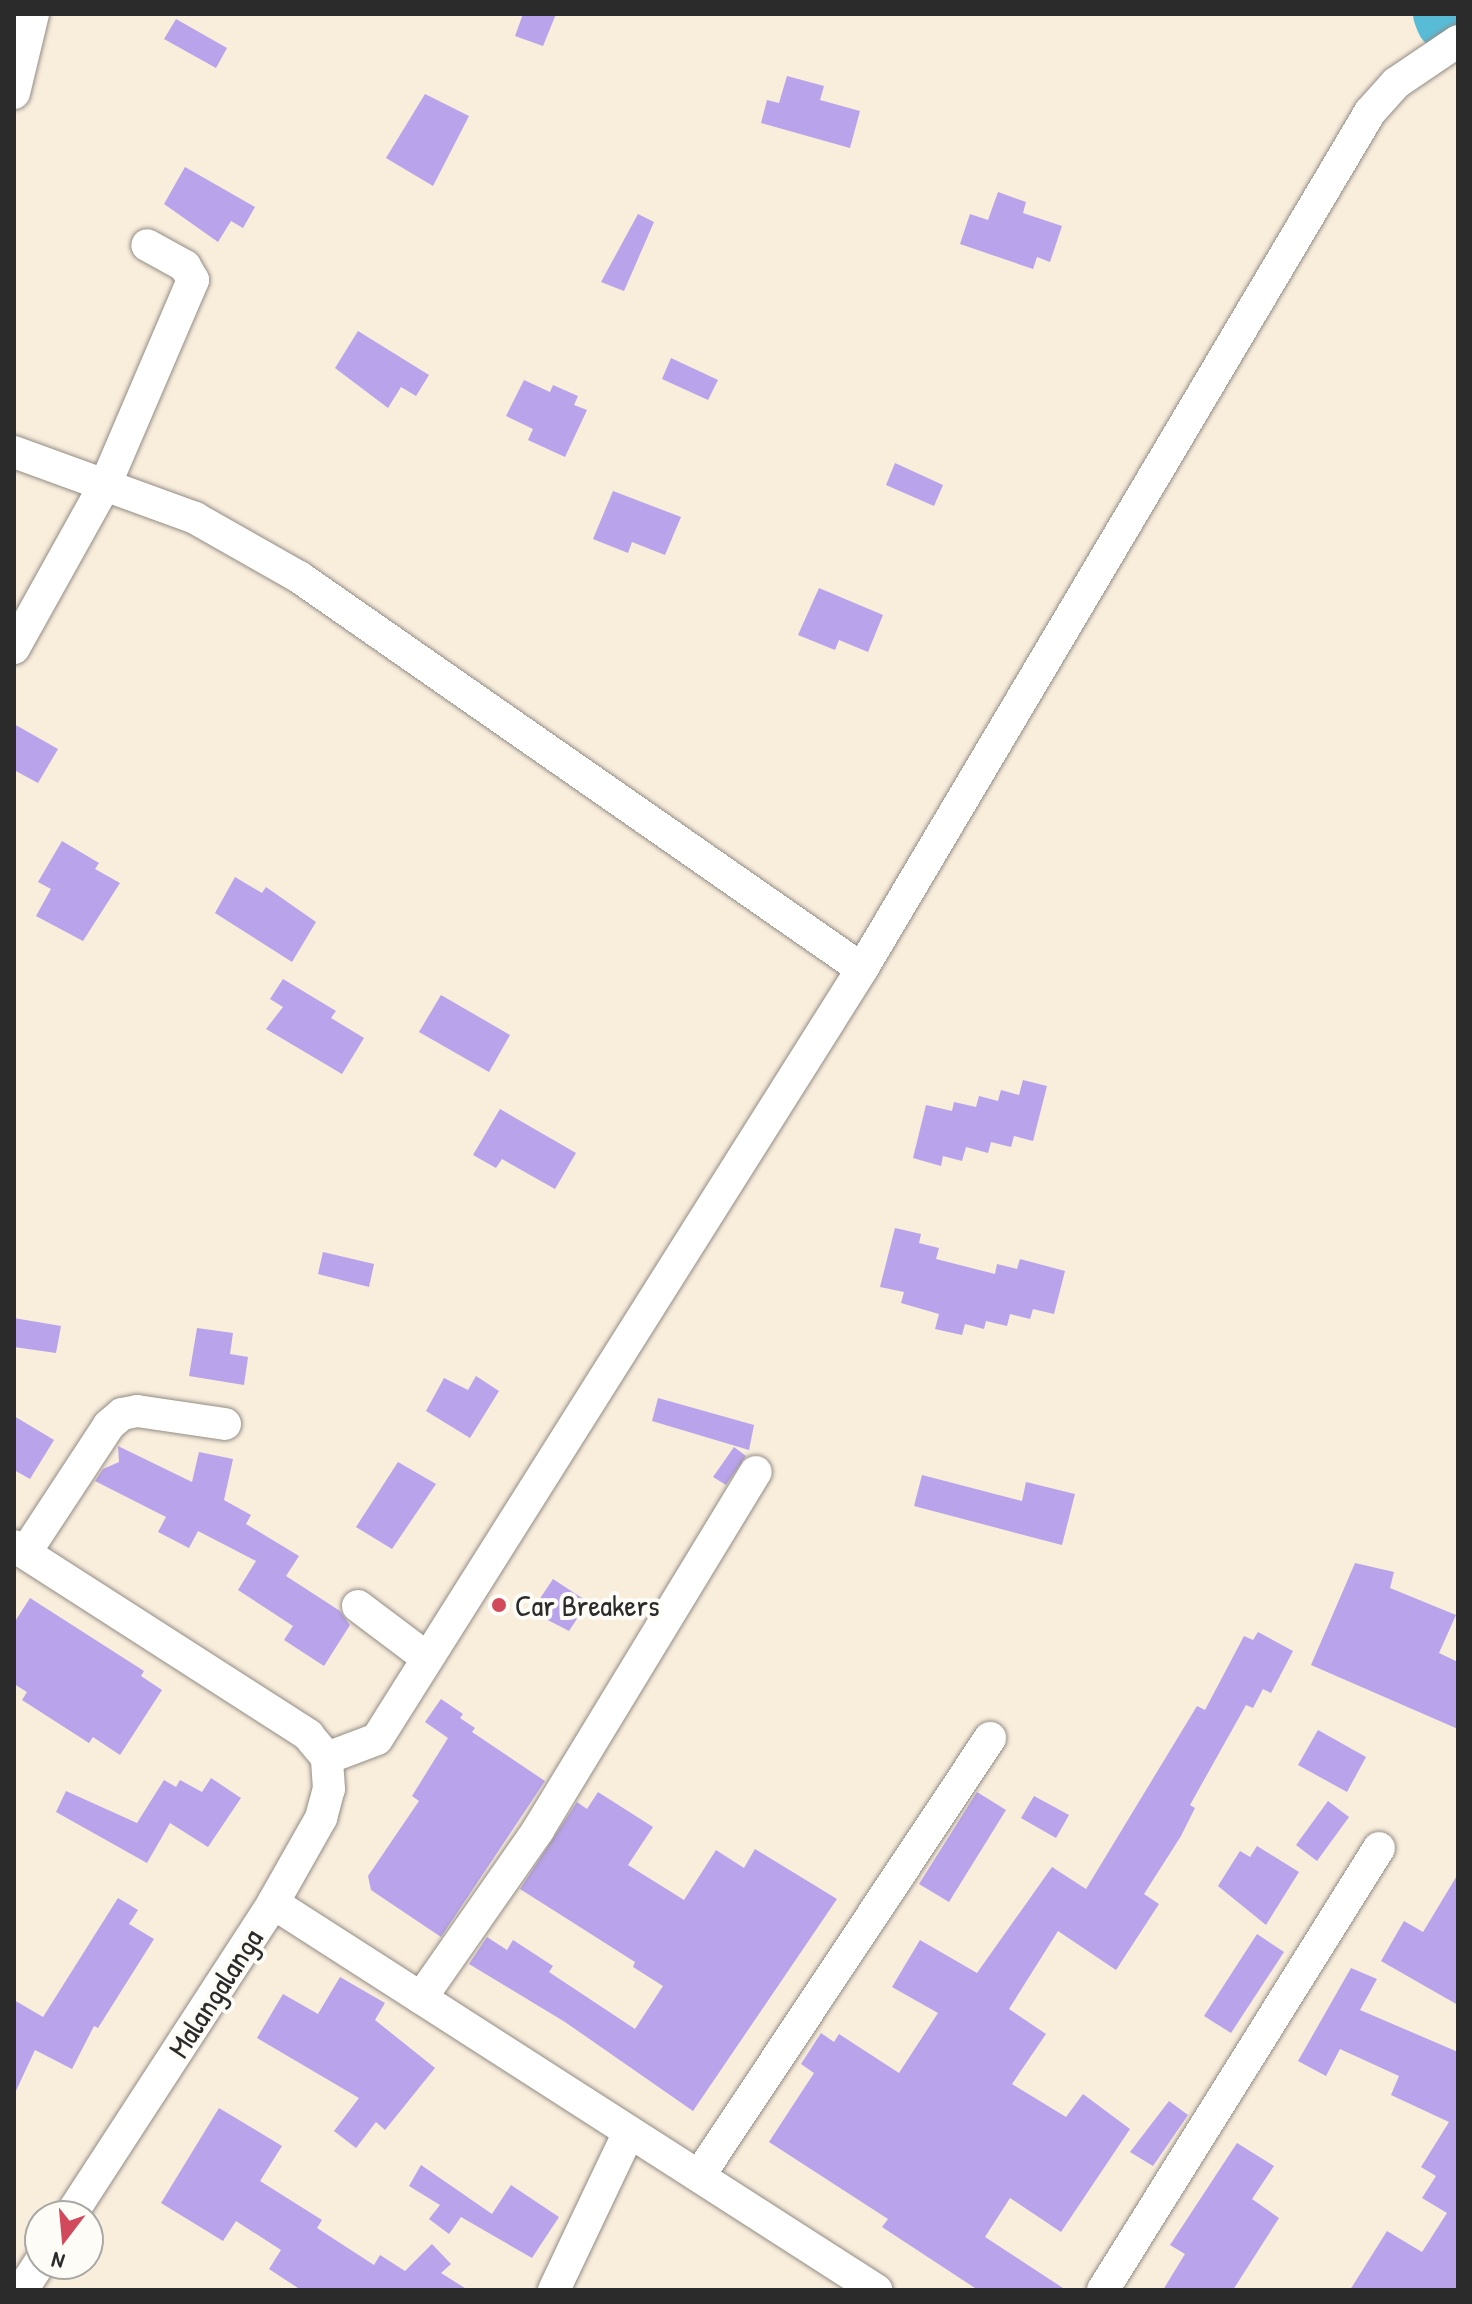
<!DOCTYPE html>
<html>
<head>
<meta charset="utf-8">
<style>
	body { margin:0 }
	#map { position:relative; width:1472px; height:2304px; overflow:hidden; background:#f9eddc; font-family:"Patrick Hand",sans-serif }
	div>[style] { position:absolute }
	.river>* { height:54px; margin:-27px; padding:0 27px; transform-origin:27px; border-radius:27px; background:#58bcd7 }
	.building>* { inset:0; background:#b9a3ea }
	.roads { filter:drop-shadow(0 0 2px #928c84) drop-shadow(0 0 2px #928c84) }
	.minor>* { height:32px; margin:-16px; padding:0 16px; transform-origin:16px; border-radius:16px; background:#fff }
	.dots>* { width:22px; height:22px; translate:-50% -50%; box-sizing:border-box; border:4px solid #fdfcf7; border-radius:50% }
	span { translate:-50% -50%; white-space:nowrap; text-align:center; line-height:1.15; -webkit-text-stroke:8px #fdfcf7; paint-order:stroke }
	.poi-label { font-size:30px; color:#2b2b2b }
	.left { translate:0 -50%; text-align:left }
	.street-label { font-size:30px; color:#2b2b2b }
	.frame { position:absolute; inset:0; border:16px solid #2b2b2b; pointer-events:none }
	.north { position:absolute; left:24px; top:2200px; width:80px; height:80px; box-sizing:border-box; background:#fdfcf7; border:2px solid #a9a8a5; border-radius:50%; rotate:196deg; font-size:22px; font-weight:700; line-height:32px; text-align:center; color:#2b2b2b }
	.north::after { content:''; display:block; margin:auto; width:28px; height:36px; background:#d1495b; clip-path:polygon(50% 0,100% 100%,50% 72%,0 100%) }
</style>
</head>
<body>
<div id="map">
	<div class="river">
		<div style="left:1440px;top:14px;width:9px;rotate:69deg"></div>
	</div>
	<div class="building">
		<div style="clip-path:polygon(523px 14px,556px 14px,543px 46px,515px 36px)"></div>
		<div style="clip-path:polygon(176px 19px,227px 48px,216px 68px,164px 39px)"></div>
		<div style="clip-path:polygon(787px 76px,824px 86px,820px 100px,860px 111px,850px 148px,761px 123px,767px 100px,779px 103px)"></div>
		<div style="clip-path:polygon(425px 94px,469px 116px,433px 186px,386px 158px)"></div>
		<div style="clip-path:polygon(185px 167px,255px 207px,243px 228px,231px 221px,218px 242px,164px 204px)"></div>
		<div style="clip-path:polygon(998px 192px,1026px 202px,1023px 213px,1062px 226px,1050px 262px,1037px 257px,1033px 269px,960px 244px,970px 214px,988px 220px)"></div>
		<div style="clip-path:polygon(638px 214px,654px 222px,624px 291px,601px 282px)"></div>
		<div style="clip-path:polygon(358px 331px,429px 375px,416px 396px,401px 387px,388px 408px,335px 368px)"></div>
		<div style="clip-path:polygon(671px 358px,718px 380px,708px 400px,662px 379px)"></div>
		<div style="clip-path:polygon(524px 380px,550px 392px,553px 385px,578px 396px,574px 405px,587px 410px,565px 457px,528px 440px,533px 429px,506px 416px)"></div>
		<div style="clip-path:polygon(895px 463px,943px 485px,934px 506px,886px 485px)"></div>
		<div style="clip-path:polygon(613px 491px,681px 517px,665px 555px,632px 542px,628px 553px,593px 539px)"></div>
		<div style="clip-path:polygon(819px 588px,883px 615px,868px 652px,839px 640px,835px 650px,798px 635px)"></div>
		<div style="clip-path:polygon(14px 724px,58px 749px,38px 783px,14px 770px)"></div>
		<div style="clip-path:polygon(62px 841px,99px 863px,95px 869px,120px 883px,83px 941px,36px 916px,51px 889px,38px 882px)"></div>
		<div style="clip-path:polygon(235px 877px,262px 893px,266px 887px,316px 922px,292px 962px,215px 913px)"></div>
		<div style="clip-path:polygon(283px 979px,336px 1011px,331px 1018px,364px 1038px,342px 1074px,266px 1029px,283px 1007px,270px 999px)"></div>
		<div style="clip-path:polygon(441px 995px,510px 1035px,489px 1072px,419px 1032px)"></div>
		<div style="clip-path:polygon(1023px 1080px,1047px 1086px,1033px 1141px,1014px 1136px,1011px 1147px,991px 1142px,988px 1153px,966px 1147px,962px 1161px,943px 1156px,941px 1166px,913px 1158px,926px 1105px,952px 1111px,954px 1102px,976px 1107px,979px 1096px,998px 1101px,1001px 1090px,1019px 1095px)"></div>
		<div style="clip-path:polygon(500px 1109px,576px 1153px,555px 1189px,502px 1159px,496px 1168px,473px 1155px)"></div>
		<div style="clip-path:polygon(895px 1228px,921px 1234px,919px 1243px,939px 1248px,936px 1259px,995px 1274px,997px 1264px,1017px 1269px,1020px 1259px,1065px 1271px,1054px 1314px,1033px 1309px,1030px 1319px,1010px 1314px,1007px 1326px,986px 1321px,984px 1329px,965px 1324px,962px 1335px,935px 1329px,939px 1314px,901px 1303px,904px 1292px,880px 1287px)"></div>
		<div style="clip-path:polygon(323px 1252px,374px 1264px,369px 1287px,318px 1274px)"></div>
		<div style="clip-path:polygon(14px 1318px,61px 1326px,56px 1353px,14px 1347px)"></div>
		<div style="clip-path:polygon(197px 1328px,233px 1333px,230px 1354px,248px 1357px,244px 1385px,189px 1376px)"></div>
		<div style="clip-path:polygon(476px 1376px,499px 1391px,470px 1438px,426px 1411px,444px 1378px,468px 1390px)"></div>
		<div style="clip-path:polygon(658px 1398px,754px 1425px,749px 1450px,652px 1421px)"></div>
		<div style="clip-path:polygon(14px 1416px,54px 1440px,30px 1479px,14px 1470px)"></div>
		<div style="clip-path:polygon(118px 1446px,192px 1482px,199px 1452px,233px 1459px,224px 1500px,251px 1515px,246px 1524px,299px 1556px,286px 1576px,340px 1611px,350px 1625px,324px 1666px,284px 1640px,293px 1626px,238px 1590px,256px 1561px,198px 1531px,189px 1548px,158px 1532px,166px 1517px,95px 1481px,103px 1469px,119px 1462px)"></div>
		<div style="clip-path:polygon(734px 1447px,746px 1456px,726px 1485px,713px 1477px)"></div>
		<div style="clip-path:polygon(398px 1462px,436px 1484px,392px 1549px,356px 1527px)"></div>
		<div style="clip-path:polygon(922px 1475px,1022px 1501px,1026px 1482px,1075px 1494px,1062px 1545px,914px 1506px)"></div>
		<div style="clip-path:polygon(1355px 1563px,1394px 1572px,1390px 1588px,1456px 1615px,1439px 1653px,1458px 1662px,1458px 1729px,1311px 1665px)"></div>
		<div style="clip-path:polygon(553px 1579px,588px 1602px,569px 1631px,536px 1614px,535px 1606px)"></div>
		<div style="clip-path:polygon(30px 1598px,144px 1671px,141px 1676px,162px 1690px,120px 1755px,93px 1737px,89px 1743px,22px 1700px,27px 1692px,14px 1684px,14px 1623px)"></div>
		<div style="clip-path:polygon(1258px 1632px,1293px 1651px,1271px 1693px,1263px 1689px,1253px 1708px,1246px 1705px,1190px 1805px,1195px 1808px,1181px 1836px,1144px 1894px,1159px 1904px,1116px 1970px,1058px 1931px,1009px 2009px,1046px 2034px,1012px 2084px,1066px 2117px,1083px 2094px,1130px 2129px,1061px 2232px,1010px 2198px,985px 2237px,1066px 2290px,978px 2290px,882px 2227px,888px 2219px,769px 2142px,814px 2073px,801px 2064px,821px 2033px,834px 2042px,839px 2034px,899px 2073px,938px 2013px,892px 1987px,920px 1940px,977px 1973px,1052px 1867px,1086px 1889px,1197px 1706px,1205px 1710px,1244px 1636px,1253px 1640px)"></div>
		<div style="clip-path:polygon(441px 1699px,463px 1714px,460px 1718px,475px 1728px,472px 1732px,545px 1781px,441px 1937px,371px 1890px,368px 1876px,419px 1801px,412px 1796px,448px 1738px,425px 1722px)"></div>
		<div style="clip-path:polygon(1318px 1730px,1366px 1757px,1347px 1792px,1298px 1765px)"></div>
		<div style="clip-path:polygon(211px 1778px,241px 1798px,208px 1847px,170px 1823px,147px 1863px,56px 1812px,66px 1791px,137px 1823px,164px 1780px,176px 1787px,180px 1780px,202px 1792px)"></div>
		<div style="clip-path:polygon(598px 1792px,653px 1827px,628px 1865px,684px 1900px,716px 1850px,744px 1868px,755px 1849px,837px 1899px,693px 2111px,565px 2022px,469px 1964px,487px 1937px,507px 1950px,513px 1940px,553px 1966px,549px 1972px,635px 2029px,663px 1986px,633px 1967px,635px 1962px,520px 1889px,577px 1802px,587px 1809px)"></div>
		<div style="clip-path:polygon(977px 1792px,1006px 1810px,949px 1902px,919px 1884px)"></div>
		<div style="clip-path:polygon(1034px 1796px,1069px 1815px,1056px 1838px,1021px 1818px)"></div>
		<div style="clip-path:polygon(1328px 1801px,1349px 1817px,1317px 1861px,1296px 1845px)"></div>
		<div style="clip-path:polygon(1257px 1846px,1299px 1872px,1266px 1925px,1218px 1886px,1240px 1851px,1250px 1857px)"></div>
		<div style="clip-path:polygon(1458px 1874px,1458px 2005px,1381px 1961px,1404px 1921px,1423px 1932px)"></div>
		<div style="clip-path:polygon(118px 1898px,138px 1910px,129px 1924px,154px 1939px,98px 2028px,94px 2026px,72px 2069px,35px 2050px,14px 2095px,14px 2000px,43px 2017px)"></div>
		<div style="clip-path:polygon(1257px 1934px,1284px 1952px,1231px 2033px,1204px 2016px)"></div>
		<div style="clip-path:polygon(1351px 1968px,1377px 1979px,1360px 2010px,1458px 2052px,1458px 2290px,1350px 2290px,1387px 2231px,1422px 2252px,1447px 2213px,1422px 2198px,1436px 2176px,1421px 2167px,1449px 2122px,1391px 2095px,1399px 2076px,1340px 2049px,1326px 2076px,1298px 2061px)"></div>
		<div style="clip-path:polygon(340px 1977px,385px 2003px,375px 2020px,435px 2068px,385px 2130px,376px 2122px,356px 2148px,334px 2131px,359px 2098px,257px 2038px,283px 1994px,318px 2014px)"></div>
		<div style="clip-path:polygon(1169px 2101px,1188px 2115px,1153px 2166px,1130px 2152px)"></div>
		<div style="clip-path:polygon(219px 2108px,282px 2146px,260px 2181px,322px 2220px,317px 2228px,374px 2265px,380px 2255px,405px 2271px,432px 2244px,451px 2264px,441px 2273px,468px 2290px,301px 2290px,269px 2269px,281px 2250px,236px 2221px,223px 2241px,161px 2203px)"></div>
		<div style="clip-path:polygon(1237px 2143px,1274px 2166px,1252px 2199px,1279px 2218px,1233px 2290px,1163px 2290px,1185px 2254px,1170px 2245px)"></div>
		<div style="clip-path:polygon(421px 2165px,492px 2214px,511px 2185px,559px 2217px,532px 2258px,461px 2217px,449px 2234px,429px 2219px,440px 2205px,409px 2186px)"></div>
	</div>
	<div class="roads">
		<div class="minor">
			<div style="left:14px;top:93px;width:81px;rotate:-76.5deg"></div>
			<div style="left:14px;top:452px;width:193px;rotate:20deg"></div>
			<div style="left:195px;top:518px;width:120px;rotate:29.6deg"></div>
			<div style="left:299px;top:577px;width:686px;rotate:34.85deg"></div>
			<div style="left:14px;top:648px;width:189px;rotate:-60.9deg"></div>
			<div style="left:106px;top:483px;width:221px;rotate:-66.8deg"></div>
			<div style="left:193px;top:280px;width:16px;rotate:-120deg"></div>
			<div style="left:185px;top:266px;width:43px;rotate:-151.1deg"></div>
			<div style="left:14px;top:1546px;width:350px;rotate:32.7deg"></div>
			<div style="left:308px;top:1735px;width:30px;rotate:50deg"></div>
			<div style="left:25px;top:1553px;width:153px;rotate:-56.7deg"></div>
			<div style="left:109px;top:1425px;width:17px;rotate:-40deg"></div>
			<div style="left:122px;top:1414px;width:15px;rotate:-11deg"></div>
			<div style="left:137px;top:1411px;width:89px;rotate:8.4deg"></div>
			<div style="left:358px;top:1606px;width:86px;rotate:37deg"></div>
			<div style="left:327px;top:1758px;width:53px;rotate:-20.8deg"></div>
			<div style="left:377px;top:1739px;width:910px;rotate:-57.79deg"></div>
			<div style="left:862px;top:969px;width:996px;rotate:-59.34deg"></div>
			<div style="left:1370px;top:112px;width:39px;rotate:-48deg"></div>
			<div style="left:1396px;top:83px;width:75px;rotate:-34.1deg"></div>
			<div style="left:273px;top:1903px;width:717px;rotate:32.69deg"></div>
			<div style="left:421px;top:1998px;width:205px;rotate:-55.1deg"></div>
			<div style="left:538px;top:1830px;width:419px;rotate:-58.7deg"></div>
			<div style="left:699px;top:2176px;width:526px;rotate:-56.4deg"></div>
			<div style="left:70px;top:2216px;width:373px;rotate:-57deg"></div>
			<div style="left:273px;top:1903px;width:98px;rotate:-60.5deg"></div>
			<div style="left:321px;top:1818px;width:30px;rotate:-75deg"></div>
			<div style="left:329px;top:1789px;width:31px;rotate:-94deg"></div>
			<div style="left:22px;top:2290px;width:33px;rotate:-57deg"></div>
			<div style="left:554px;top:2290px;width:175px;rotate:-64.6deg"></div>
			<div style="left:1103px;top:2290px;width:521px;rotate:-58.02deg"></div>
		</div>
	</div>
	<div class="dots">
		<div style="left:499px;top:1605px;background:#d1495b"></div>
	</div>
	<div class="poi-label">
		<span class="left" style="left:515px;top:1605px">Car Breakers</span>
	</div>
	<div class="street-label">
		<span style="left:215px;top:1993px;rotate:-57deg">Malangalanga</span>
	</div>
	<div class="frame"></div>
	<div class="north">N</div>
</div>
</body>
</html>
